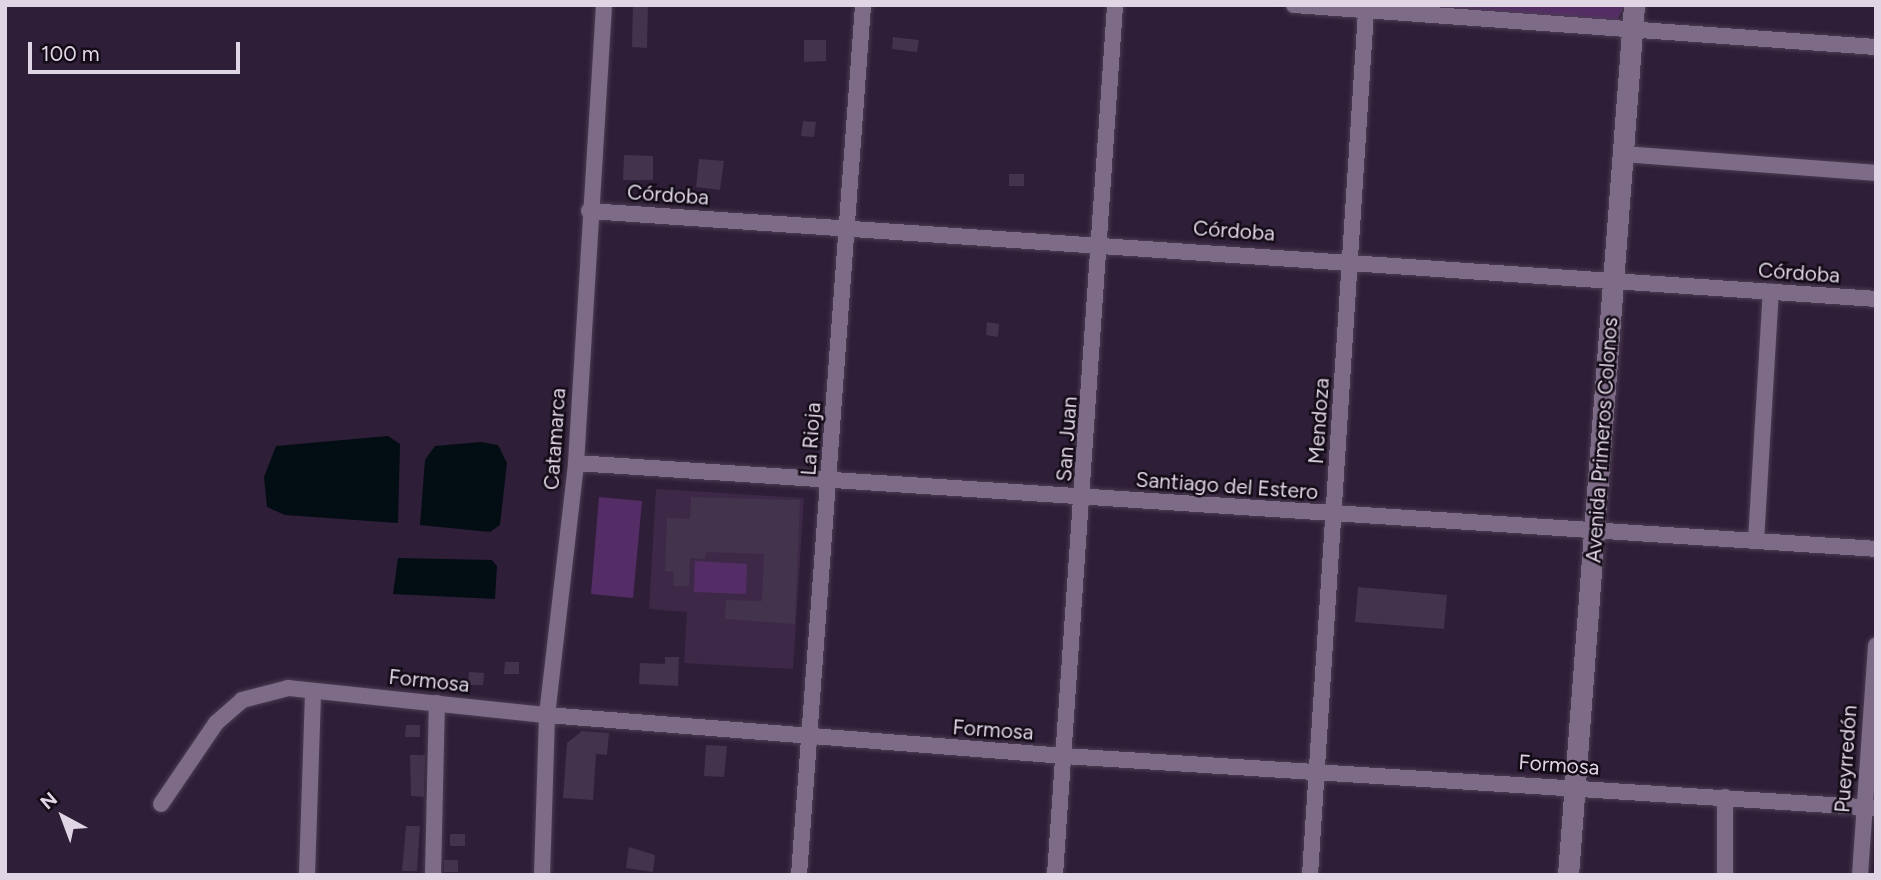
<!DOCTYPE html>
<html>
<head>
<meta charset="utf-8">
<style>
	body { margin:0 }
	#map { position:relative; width:1881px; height:880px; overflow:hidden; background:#2f1e37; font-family:Figtree,sans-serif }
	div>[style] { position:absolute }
	.built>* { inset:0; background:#3d2947 }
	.green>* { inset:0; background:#552d66 }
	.water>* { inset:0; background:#020e14 }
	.building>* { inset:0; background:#44334d }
	.roads { filter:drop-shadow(0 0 2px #4b3d52) drop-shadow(0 0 2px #4b3d52) }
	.street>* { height:16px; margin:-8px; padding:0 8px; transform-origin:8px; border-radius:8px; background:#7e6b88 }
	.secondary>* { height:21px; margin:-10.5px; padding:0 10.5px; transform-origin:10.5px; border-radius:10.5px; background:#7e6b88 }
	span { translate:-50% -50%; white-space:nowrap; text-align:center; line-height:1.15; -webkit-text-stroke:5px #130c17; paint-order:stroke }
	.street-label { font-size:21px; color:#dfd5e5 }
	.frame { position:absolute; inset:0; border:7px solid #dfd5e5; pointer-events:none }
	.north { position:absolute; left:28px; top:782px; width:70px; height:70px; -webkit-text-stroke:5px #130c17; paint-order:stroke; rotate:319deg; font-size:19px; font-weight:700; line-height:28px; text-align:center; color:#dfd5e5 }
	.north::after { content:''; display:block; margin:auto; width:24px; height:32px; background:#dfd5e5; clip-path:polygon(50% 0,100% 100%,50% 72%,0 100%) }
	.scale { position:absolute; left:28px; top:42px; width:212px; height:32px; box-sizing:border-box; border:4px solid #dfd5e5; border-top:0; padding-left:9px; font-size:21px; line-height:24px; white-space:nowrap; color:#dfd5e5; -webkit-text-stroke:5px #130c17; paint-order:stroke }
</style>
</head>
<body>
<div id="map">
	<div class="built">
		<div style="clip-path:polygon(656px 489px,804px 498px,793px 669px,684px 663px,687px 612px,649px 609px)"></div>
	</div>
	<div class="green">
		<div style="clip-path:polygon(1400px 5px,1625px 5px,1615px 24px)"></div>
		<div style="clip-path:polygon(599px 497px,642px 501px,633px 598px,591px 594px)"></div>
		<div style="clip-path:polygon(695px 561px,747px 564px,746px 594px,694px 592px)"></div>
	</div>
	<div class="water">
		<div style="clip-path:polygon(388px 436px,400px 444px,398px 523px,285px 515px,267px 507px,264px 477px,276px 446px)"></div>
		<div style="clip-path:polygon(481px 442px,498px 445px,507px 463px,500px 525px,490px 532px,420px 525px,425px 460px,435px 446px)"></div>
		<div style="clip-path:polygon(398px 558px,492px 560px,497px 566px,495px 599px,393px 594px)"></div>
	</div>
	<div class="building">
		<div style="clip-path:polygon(633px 5px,648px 5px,647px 48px,632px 47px)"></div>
		<div style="clip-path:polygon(893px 37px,919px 40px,917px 52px,892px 49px)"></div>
		<div style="clip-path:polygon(804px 40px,826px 40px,826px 61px,804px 62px)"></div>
		<div style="clip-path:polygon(803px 121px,816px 122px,814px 137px,801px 136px)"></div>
		<div style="clip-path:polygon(624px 155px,653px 156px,653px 180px,623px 180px)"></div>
		<div style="clip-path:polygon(699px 159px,724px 161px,720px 190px,696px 187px)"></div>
		<div style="clip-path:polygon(1009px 174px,1024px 174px,1024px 186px,1009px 186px)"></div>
		<div style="clip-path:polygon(987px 322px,999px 324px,998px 337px,986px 335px)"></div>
		<div style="clip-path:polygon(691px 497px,800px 500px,795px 624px,725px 619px,726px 600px,762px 601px,764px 554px,706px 552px,705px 559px,690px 558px,689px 586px,673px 586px,674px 572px,665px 571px,667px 518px,690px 519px)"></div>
		<div style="clip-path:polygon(1358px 587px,1447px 595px,1444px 629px,1355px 622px)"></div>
		<div style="clip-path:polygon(665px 657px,679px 657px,678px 686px,639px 684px,640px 663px,665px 664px)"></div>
		<div style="clip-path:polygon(505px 662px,519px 662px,519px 674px,504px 674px)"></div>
		<div style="clip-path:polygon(469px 672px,484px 673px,483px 685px,468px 685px)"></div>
		<div style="clip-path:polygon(406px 725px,420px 725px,420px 737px,405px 737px)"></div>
		<div style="clip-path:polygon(582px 731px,609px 733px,607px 755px,596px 754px,593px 800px,563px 798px,567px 743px)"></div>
		<div style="clip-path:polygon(706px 745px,727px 746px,724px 777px,704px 776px)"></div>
		<div style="clip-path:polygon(410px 755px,425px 755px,424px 797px,411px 796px)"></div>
		<div style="clip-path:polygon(406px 826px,420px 826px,417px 871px,402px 871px)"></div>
		<div style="clip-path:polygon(450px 834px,465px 834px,465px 846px,450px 846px)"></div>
		<div style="clip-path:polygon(629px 847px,655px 855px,653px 872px,626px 868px)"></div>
		<div style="clip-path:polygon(444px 860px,458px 860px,458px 872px,444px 872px)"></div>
	</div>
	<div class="roads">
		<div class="street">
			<div style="left:1294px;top:5px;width:584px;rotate:4.13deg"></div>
			<div style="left:1624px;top:154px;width:253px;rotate:4.3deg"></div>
			<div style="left:589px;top:211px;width:1290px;rotate:3.91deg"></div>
			<div style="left:576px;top:463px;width:1303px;rotate:3.78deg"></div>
			<div style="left:1756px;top:541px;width:250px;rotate:-86.6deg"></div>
			<div style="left:1725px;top:797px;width:78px;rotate:90deg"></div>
			<div style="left:161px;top:804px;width:98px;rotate:-55.8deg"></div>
			<div style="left:216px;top:723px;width:35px;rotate:-41deg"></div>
			<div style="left:242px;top:700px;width:48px;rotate:-14.6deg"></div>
			<div style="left:288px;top:688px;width:260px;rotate:6deg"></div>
			<div style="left:547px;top:715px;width:519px;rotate:4.53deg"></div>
			<div style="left:1064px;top:756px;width:814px;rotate:3.66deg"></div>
			<div style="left:307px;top:875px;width:184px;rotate:-88.1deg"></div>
			<div style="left:433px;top:875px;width:172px;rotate:-88.7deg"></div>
			<div style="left:542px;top:875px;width:160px;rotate:-88.2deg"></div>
			<div style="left:547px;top:715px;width:254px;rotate:-83.4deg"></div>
			<div style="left:576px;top:463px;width:459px;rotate:-86.5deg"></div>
			<div style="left:799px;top:875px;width:872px;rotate:-85.79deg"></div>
			<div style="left:1055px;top:875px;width:872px;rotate:-86.05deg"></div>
			<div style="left:1310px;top:875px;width:865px;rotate:-86.29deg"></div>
			<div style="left:1860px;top:875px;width:230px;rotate:-86deg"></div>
		</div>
		<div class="secondary">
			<div style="left:1568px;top:875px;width:872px;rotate:-85.66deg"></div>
		</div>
	</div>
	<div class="street-label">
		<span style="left:668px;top:195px;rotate:4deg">Córdoba</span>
		<span style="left:1234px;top:231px;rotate:4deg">Córdoba</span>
		<span style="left:1799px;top:273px;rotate:4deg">Córdoba</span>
		<span style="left:1319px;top:421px;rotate:-86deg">Mendoza</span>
		<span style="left:555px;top:439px;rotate:-86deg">Catamarca</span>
		<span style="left:811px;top:439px;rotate:-86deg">La Rioja</span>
		<span style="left:1067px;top:439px;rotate:-86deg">San Juan</span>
		<span style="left:1602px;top:440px;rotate:-86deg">Avenida Primeros Colonos</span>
		<span style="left:1227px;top:486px;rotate:4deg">Santiago del Estero</span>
		<span style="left:429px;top:681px;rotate:6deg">Formosa</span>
		<span style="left:993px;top:730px;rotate:4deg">Formosa</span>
		<span style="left:1846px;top:759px;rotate:-86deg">Pueyrredón</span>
		<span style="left:1559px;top:765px;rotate:4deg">Formosa</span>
	</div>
	<div class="frame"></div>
	<div class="north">N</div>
	<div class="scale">100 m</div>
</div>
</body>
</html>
